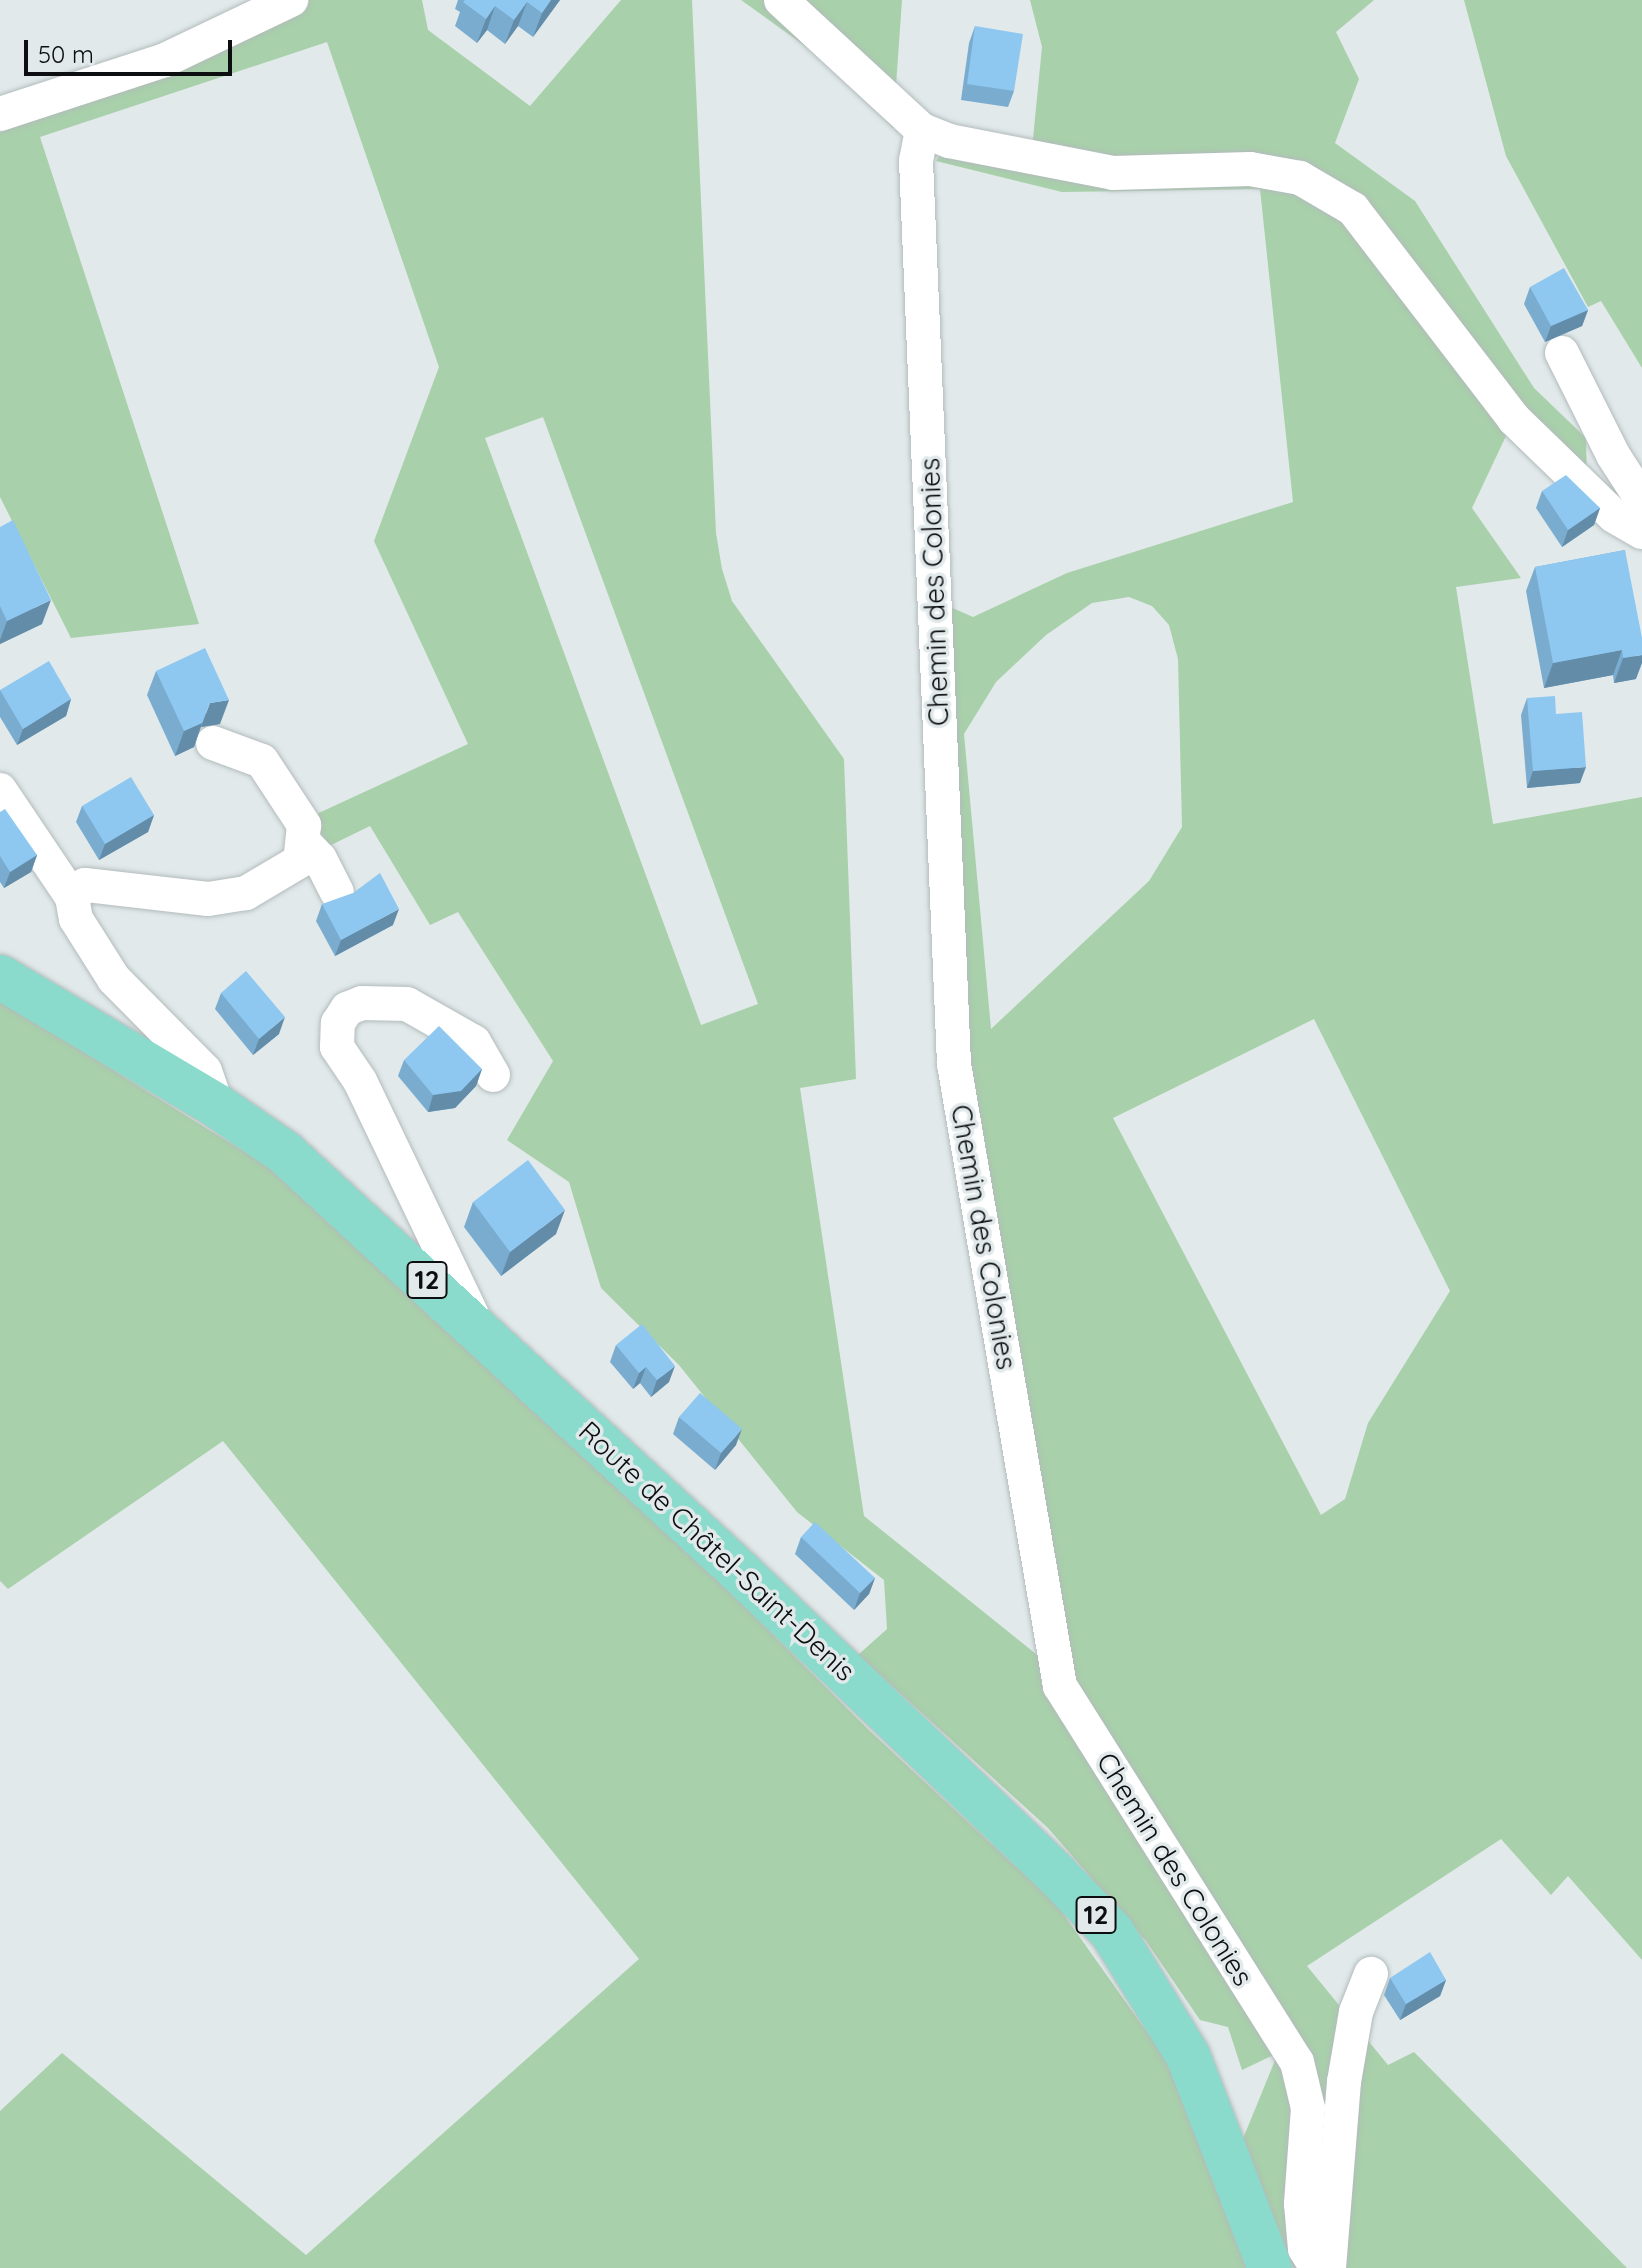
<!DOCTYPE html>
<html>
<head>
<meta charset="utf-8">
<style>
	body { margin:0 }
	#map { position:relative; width:1642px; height:2268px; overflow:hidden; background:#e1e9ea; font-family:Quicksand,sans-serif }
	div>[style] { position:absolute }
	.green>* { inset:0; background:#a8d0aa }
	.roads { filter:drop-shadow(0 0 2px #b3bbbc) drop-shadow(0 0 2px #b3bbbc) }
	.minor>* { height:34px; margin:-17px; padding:0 17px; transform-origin:17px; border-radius:17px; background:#fff }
	.major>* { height:44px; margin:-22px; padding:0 22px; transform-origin:22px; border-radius:22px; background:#8bdbcc }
	.wall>* { inset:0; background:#7aaccf }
	.shaded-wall>* { inset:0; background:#638ca9 }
	.building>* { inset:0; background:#8ec8f1 }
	span { translate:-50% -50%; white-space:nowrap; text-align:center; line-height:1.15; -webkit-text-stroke:7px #e1e9ea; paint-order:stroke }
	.shield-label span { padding:2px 6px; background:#e1e9ea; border:2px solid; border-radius:6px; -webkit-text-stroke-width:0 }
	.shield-label { font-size:26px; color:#0c0e0f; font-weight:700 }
	.street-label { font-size:28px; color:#0c0e0f }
	.scale { position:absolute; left:24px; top:40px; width:208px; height:36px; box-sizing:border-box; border:4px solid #0c0e0f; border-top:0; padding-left:10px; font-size:24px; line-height:28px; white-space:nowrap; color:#0c0e0f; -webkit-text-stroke:6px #e1e9ea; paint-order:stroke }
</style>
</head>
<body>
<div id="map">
	<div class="green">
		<div style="clip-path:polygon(evenodd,276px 0,422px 0,428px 30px,530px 106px,621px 0,692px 0,716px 533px,722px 569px,732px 601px,844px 759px,856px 1079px,800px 1088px,864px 1516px,1041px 1658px,939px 1051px,948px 606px,973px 617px,1067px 573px,1293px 502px,1260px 189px,1062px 192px,936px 161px,949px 141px,1031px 159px,1042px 47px,1030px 0,1374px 0,1336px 32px,1359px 79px,1335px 143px,1415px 201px,1534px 388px,1586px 438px,1587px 484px,1514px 419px,1472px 508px,1521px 578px,1456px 587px,1493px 824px,1642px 797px,1642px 1960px,1568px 1876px,1551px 1895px,1501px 1839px,1307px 1966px,1388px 2065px,1414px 2052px,1627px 2268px,1294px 2268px,1242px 2141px,1278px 2053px,1242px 2070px,1228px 2027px,1200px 2020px,1146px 1941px,1048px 1828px,858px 1655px,887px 1629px,884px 1580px,797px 1512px,679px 1365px,601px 1288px,569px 1182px,507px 1140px,553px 1061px,458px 912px,430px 925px,370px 826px,325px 848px,308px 818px,468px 744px,374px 541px,439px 367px,327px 42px,40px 137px,199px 624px,71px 638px,0 497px,0 105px,151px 57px,276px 0,543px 417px,758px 1004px,701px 1025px,485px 438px,543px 417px,276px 0,1129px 597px,1152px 606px,1169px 625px,1178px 659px,1182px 827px,1149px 881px,991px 1029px,964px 734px,996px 682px,1046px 635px,1092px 603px,1129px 597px,276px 0,1314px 1019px,1450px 1291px,1368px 1423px,1345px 1499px,1321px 1515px,1113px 1118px,1314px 1019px)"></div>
		<div style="clip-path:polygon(741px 0,902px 0,893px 128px,833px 66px)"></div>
		<div style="clip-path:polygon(1464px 0,1642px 0,1642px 368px,1601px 301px,1588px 307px,1506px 156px)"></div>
		<div style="clip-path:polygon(0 1000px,277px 1172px,576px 1439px,869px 1730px,1057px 1905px,1178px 2076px,1248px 2268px,0 2268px,0 2111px,62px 2053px,306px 2255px,639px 1959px,223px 1441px,8px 1589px,0 1581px)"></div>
	</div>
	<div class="roads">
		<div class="minor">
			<div style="left:781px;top:0;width:192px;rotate:42.7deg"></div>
			<div style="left:922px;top:130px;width:29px;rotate:22deg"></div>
			<div style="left:949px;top:141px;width:167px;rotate:11deg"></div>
			<div style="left:1113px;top:173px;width:137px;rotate:-1.7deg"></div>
			<div style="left:1250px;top:169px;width:51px;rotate:10.2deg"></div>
			<div style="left:1300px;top:178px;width:61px;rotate:30.3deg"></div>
			<div style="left:1353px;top:209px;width:265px;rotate:52.5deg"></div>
			<div style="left:1514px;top:419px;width:139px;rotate:44.1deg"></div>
			<div style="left:1614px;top:516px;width:32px;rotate:30deg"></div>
			<div style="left:0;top:114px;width:174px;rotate:-18.1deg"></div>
			<div style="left:165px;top:60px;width:140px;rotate:-25.5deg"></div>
			<div style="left:922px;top:130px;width:32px;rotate:101deg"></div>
			<div style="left:916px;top:161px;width:904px;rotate:87.59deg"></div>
			<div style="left:954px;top:1064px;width:631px;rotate:80.33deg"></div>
			<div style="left:1060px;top:1686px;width:444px;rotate:57.8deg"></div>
			<div style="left:1297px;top:2062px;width:47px;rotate:76.6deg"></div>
			<div style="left:1308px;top:2108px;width:96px;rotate:94.2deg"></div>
			<div style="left:1301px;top:2204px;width:45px;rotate:84.9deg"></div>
			<div style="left:1305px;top:2249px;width:22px;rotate:58deg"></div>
			<div style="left:1562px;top:353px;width:114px;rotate:63.4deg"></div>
			<div style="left:1613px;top:455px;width:54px;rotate:57.2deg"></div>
			<div style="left:213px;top:743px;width:52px;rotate:20.2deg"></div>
			<div style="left:262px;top:761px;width:77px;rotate:56.7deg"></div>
			<div style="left:304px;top:825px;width:36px;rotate:96deg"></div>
			<div style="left:300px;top:861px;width:63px;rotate:149.3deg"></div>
			<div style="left:246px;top:893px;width:38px;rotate:171deg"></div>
			<div style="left:208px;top:899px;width:124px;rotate:-173.5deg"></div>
			<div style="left:85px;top:885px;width:18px;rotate:137deg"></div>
			<div style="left:72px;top:897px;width:22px;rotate:80deg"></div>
			<div style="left:76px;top:919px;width:71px;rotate:57.7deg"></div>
			<div style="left:114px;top:979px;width:129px;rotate:45.3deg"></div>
			<div style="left:205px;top:1071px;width:37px;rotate:71deg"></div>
			<div style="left:0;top:790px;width:129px;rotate:56.1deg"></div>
			<div style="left:304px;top:842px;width:23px;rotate:47deg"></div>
			<div style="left:320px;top:859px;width:37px;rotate:63deg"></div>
			<div style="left:475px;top:1321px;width:266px;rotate:-115.6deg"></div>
			<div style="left:360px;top:1081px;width:41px;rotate:-124.1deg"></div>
			<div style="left:337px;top:1047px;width:24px;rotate:-88deg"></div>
			<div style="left:338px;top:1023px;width:17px;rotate:-57deg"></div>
			<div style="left:347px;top:1009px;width:16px;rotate:-22deg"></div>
			<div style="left:362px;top:1003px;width:45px;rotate:1.3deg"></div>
			<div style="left:407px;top:1004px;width:77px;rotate:29.6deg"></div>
			<div style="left:474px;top:1042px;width:38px;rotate:60deg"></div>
			<div style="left:1329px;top:2268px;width:187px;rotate:-85.4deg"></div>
			<div style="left:1344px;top:2082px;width:71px;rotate:-80.3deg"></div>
			<div style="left:1356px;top:2012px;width:41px;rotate:-68.5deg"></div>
		</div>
		<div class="major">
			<div style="left:0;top:977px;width:252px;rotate:30.7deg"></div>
			<div style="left:217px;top:1106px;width:81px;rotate:34.5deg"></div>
			<div style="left:284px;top:1152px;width:619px;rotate:42.64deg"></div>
			<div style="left:739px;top:1571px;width:439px;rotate:43.7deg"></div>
			<div style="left:1056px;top:1874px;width:81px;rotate:46deg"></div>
			<div style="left:1112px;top:1932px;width:145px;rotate:58.5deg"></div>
			<div style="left:1188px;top:2056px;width:227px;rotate:68.9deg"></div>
		</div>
	</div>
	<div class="wall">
		<div style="clip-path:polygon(458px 0,560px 0,533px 37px,518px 26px,505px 44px,487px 30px,477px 43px,455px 26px,460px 12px,455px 9px)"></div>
		<div style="clip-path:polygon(975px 26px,1014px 91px,1008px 107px,961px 100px,969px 43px)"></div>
		<div style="clip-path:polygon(1530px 287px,1588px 310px,1582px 326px,1545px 342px,1524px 304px)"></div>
		<div style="clip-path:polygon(1542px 491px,1600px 508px,1594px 525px,1562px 547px,1536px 508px)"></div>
		<div style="clip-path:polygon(0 527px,42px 624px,0 644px)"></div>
		<div style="clip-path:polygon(1625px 550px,1636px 679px,1614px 683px,1613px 675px,1544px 688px,1526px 591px,1535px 567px)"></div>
		<div style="clip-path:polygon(156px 671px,220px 724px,201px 727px,194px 747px,175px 756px,147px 695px)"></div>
		<div style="clip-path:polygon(0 690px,71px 699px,66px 716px,17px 745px,0 717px)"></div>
		<div style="clip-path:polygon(1527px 698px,1556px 714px,1580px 783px,1527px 788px,1521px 715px)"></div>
		<div style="clip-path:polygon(82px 806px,154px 815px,148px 832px,99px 860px,76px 822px)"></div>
		<div style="clip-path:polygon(0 812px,37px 855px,31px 872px,4px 888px,0 882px)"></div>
		<div style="clip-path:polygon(322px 904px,393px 925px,335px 956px,316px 921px)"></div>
		<div style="clip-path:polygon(221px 993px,279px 1034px,253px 1055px,215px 1009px)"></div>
		<div style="clip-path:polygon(404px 1060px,482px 1069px,476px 1086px,455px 1108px,428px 1112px,398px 1076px)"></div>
		<div style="clip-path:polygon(473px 1202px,556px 1234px,501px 1276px,464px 1227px)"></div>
		<div style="clip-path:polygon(616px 1345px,669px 1382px,651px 1397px,640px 1383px,633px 1389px,610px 1362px)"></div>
		<div style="clip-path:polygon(679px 1417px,736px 1445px,715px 1470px,673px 1434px)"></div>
		<div style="clip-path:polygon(801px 1537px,875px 1578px,869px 1594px,854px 1610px,795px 1554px)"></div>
		<div style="clip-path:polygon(1390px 1978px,1446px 1980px,1440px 1996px,1400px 2020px,1384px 1995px)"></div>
	</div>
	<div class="shaded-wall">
		<div style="clip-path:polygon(551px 0,560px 0,533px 37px,542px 13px)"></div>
		<div style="clip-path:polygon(527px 2px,518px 26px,505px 44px,514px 20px)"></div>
		<div style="clip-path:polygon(495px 6px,487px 30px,477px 43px,486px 19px)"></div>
		<div style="clip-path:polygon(1588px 310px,1582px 326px,1545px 342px,1551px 326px)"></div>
		<div style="clip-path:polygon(1600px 508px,1594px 525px,1562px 547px,1568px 530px)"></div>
		<div style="clip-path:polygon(51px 600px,42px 624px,0 644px,0 640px,7px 621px)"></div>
		<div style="clip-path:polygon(1622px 650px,1613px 675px,1544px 688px,1553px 663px)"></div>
		<div style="clip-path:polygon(1642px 655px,1642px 663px,1636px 679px,1614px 683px,1623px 658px)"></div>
		<div style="clip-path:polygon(71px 699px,66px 716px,17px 745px,23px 729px)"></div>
		<div style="clip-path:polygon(229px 700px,220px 724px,201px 727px,210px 703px)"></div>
		<div style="clip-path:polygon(202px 723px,194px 747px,175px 756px,184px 731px)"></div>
		<div style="clip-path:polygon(1586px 767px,1580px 783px,1527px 788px,1533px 771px)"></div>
		<div style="clip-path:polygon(154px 815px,148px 832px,99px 860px,105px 844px)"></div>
		<div style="clip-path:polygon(37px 855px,31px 872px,4px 888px,10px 872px)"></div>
		<div style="clip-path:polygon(399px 909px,393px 925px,335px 956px,341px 940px)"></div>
		<div style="clip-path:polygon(285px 1017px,279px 1034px,253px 1055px,259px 1039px)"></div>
		<div style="clip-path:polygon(482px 1069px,476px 1086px,455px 1108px,428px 1112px,433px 1095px)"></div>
		<div style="clip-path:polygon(565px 1210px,556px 1234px,501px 1276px,510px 1252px)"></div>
		<div style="clip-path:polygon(675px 1366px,669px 1382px,651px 1397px,657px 1380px)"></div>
		<div style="clip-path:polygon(646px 1367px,640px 1383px,633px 1389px,639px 1373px)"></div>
		<div style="clip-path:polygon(742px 1429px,736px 1445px,715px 1470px,721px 1453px)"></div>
		<div style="clip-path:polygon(875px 1578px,869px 1594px,854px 1610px,860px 1593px)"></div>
		<div style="clip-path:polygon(1446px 1980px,1440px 1996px,1400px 2020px,1406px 2004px)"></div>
	</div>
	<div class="building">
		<div style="clip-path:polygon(465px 0,551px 0,542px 13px,527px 2px,514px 20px,495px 6px,486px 19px,463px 2px)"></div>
		<div style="clip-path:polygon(975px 26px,1023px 34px,1014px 91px,967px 84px)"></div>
		<div style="clip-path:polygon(1564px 268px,1588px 310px,1551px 326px,1530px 287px)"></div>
		<div style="clip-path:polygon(1566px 475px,1600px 508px,1568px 530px,1542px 491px)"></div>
		<div style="clip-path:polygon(13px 520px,51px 600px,7px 621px,0 606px,0 527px)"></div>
		<div style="clip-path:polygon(1625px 550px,1642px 638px,1642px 655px,1623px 658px,1622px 650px,1553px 663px,1535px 567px)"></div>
		<div style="clip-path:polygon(205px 648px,229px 700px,210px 703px,202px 723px,184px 731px,156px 671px)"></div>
		<div style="clip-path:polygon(49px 661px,71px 699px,23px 729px,0 690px)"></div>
		<div style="clip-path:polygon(1555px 696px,1556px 714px,1582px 712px,1586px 767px,1533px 771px,1527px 698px)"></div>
		<div style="clip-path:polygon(131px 777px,154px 815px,105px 844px,82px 806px)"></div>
		<div style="clip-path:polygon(5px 809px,37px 855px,10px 872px,0 856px,0 812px)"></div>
		<div style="clip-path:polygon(380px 873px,399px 909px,341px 940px,322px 904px,353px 893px)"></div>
		<div style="clip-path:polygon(246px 971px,285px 1017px,259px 1039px,221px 993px)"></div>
		<div style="clip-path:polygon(439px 1026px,482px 1069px,461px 1091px,433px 1095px,404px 1060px)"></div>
		<div style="clip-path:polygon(528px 1160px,565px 1210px,510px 1252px,473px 1202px)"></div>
		<div style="clip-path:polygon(642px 1324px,675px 1366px,657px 1380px,646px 1367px,639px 1373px,616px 1345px)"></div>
		<div style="clip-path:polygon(700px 1393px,742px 1429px,721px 1453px,679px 1417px)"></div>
		<div style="clip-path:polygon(815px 1522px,875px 1578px,860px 1593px,801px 1537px)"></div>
		<div style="clip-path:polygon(1430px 1952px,1446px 1980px,1406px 2004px,1390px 1978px)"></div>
	</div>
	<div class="shield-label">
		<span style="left:427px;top:1280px">12</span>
		<span style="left:1096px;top:1915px">12</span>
	</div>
	<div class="street-label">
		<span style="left:934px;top:592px;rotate:-92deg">Chemin des Colonies</span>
		<span style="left:984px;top:1237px;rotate:80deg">Chemin des Colonies</span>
		<span style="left:717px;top:1551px;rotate:43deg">Route de Châtel-Saint-Denis</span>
		<span style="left:1175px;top:1869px;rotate:58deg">Chemin des Colonies</span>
	</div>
	<div class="scale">50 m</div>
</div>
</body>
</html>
